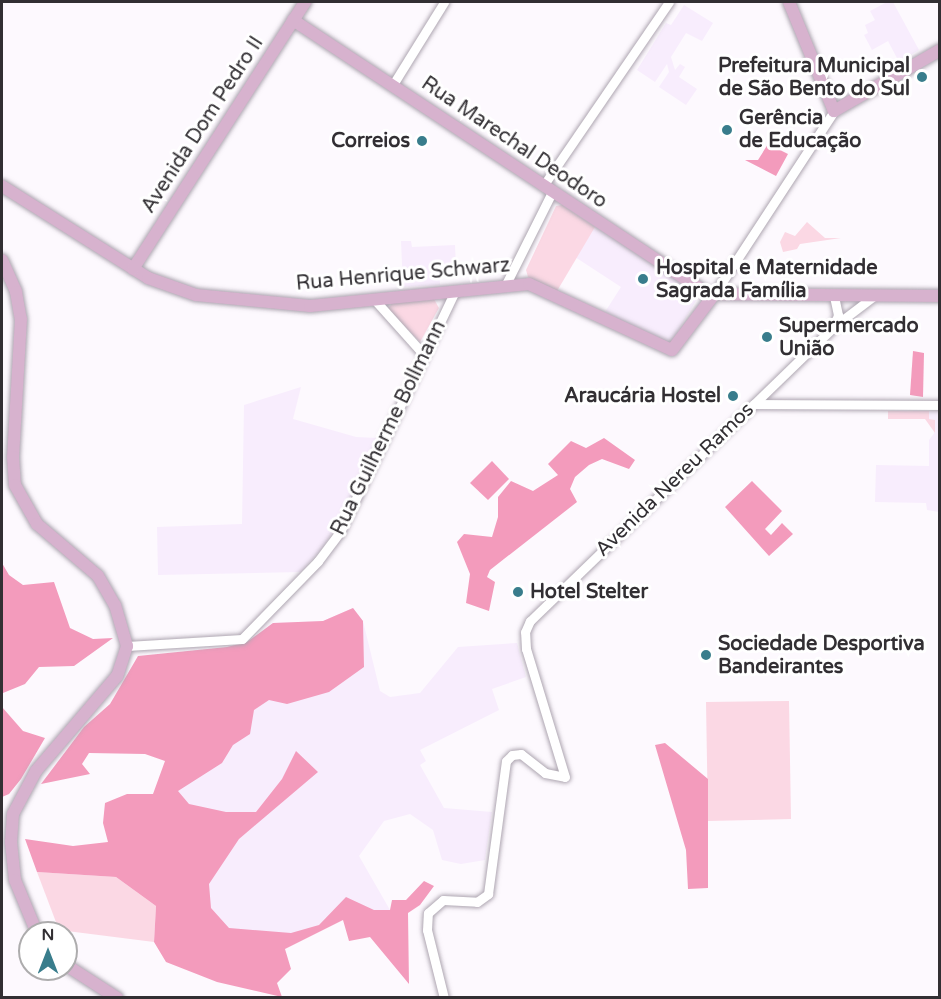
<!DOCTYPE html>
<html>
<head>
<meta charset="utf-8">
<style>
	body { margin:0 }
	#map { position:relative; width:941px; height:999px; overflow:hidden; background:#fdf9fe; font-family:"Varela Round",sans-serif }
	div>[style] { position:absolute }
	.built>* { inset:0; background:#f8edfd }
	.green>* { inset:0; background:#fbd8e4 }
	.forest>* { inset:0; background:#f39bbc }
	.roads { filter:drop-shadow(0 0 2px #aea6b1) drop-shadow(0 0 2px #aea6b1) }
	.minor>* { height:9px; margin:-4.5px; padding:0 4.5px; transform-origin:4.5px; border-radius:4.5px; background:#fff }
	.major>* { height:12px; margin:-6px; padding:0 6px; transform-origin:6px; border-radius:6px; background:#d7b2ce }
	.dots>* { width:16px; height:16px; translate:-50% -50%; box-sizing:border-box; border:3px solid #fff; border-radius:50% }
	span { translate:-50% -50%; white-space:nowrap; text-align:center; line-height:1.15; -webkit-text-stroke:6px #fff; paint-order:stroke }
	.poi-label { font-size:20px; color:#322f33; font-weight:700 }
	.right { translate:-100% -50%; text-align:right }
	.left { translate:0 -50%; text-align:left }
	.street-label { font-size:20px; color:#322f33 }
	.frame { position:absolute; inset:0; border:3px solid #322f33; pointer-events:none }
	.north { position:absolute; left:18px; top:921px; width:60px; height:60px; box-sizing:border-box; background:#fff; border:2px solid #adacad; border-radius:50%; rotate:0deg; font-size:16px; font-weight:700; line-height:24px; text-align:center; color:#322f33 }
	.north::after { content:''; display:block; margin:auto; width:21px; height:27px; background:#397d8c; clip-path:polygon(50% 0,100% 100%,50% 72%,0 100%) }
</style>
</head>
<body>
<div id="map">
	<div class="built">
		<div style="clip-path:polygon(887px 2px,893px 2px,919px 50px,899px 62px,888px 41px,872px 50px,864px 35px,868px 33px,865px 25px,875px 20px,870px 11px)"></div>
		<div style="clip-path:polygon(684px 5px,713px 23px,702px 41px,686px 33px,671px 57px,675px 70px,680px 64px,685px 67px,679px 77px,697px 89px,686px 105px,659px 87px,669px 72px,667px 64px,655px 82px,637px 70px,666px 23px,671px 25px)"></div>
		<div style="clip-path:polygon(595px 227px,700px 294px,670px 344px,605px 312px,621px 287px,575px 257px)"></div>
		<div style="clip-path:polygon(401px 241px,411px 241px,412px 247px,455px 245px,456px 267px,439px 268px,440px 285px,403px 287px)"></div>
		<div style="clip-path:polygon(301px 387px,293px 419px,356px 437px,377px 438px,338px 524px,323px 547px,301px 572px,158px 575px,157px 527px,242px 524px,244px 405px)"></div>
		<div style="clip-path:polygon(939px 410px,939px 512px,927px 510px,926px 503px,875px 502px,876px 465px,929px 466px,929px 440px,935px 432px,935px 420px,929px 419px,929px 411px)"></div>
		<div style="clip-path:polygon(353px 608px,363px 621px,380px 691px,390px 697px,420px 693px,458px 647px,517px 643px,526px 677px,492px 689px,499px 710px,420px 750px,426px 761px,420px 765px,444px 808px,492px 812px,485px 860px,461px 864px,442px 860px,433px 830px,410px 814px,384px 821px,359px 856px,390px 910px,373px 926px,339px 905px,319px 925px,261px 965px,161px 861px,163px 783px,227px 647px,247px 642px,273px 623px,323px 621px)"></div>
	</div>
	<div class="green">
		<div style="clip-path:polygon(562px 205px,595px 227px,557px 291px,528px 277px,526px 270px,556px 206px)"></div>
		<div style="clip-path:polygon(807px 222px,825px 238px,841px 238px,800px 244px,797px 249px,783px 252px,780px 242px,785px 232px,795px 236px)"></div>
		<div style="clip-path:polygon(434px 299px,439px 308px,420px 342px,388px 309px,392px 303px)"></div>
		<div style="clip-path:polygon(888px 411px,929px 411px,929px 419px,935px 420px,935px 433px,925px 419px,888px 419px)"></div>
		<div style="clip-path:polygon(789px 701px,791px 819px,708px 821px,706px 702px)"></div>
		<div style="clip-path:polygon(37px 872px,116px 877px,156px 906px,154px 942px,59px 930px)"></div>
	</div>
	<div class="forest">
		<div style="clip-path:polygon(768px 144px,788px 154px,776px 176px,745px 160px,758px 160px)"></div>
		<div style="clip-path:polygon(913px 351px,924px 353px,923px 397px,910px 395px)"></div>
		<div style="clip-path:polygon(604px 438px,635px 460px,629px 469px,602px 459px,589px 465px,575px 477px,570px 489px,577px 502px,490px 570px,487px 577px,495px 582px,489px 611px,466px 603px,470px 574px,457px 542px,464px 534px,492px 537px,498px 517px,498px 497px,511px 481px,533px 491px,558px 475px,548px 464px,571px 441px,586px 448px)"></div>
		<div style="clip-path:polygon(492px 461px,509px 479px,488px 500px,470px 483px)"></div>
		<div style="clip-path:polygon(752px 481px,782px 511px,765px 529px,771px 535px,782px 523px,793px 534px,769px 556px,725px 507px)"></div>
		<div style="clip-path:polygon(2px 563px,9px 575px,23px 585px,54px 582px,70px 628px,93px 639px,113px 638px,74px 666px,39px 667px,25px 684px,3px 693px,2px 707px)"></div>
		<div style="clip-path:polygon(353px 608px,363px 621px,364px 667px,329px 692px,287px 704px,269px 700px,254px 710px,250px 734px,233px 745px,222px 763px,178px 791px,189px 804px,226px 812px,256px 812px,282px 779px,296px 751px,318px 772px,239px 839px,209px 884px,211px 908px,229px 928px,291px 933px,319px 925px,346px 897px,374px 910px,390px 910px,392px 900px,406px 900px,424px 881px,434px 886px,420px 905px,408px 913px,409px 984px,370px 937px,349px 941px,343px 920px,285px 949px,291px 969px,277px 983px,282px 997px,217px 982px,166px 962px,154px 942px,156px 906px,116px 877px,37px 872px,25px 839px,73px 846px,108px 842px,103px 823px,105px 803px,127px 794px,153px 794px,165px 761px,145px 754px,89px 753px,82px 764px,90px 774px,41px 784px,84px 727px,110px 704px,138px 656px,227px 647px,247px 642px,273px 623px,323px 621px)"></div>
		<div style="clip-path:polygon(2px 707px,23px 731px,45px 738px,21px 779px,9px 794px,2px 797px)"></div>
		<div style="clip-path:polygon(665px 743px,708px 779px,708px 888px,688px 889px,686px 850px,655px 745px)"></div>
	</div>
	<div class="roads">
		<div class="minor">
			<div style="left:392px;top:86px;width:99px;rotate:-58.2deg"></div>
			<div style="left:543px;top:186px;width:223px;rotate:-55.6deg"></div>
			<div style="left:506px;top:284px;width:103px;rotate:-63.4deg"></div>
			<div style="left:713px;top:296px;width:221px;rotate:-56.8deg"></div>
			<div style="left:374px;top:299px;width:75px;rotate:48.2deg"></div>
			<div style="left:833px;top:327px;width:13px;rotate:-67deg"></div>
			<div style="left:838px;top:315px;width:19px;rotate:-102deg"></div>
			<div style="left:754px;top:404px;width:186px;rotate:0.3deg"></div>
			<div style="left:127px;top:646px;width:115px;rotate:-3.5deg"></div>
			<div style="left:242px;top:639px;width:109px;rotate:-45.7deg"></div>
			<div style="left:318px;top:561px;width:36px;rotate:-53deg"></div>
			<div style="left:340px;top:532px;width:267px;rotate:-64.5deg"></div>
			<div style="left:444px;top:998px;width:70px;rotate:-104deg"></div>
			<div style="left:427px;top:930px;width:17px;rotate:-87deg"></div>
			<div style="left:428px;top:913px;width:20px;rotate:-41deg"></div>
			<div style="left:443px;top:900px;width:34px;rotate:3deg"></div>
			<div style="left:477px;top:902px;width:14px;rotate:-36deg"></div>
			<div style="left:488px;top:894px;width:134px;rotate:-82.3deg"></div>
			<div style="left:506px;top:761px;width:8px;rotate:-45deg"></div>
			<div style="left:512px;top:755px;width:9px;rotate:-6deg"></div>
			<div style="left:521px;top:754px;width:31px;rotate:38deg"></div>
			<div style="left:545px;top:773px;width:20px;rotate:11deg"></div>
			<div style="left:565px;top:777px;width:134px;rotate:-106.9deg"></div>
			<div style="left:526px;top:649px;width:17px;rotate:-93deg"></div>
			<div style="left:525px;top:632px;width:12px;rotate:-66deg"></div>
			<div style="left:530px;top:621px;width:422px;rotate:-44.1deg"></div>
			<div style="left:833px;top:327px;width:51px;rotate:-37.1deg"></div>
		</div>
		<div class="major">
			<div style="left:789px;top:2px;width:118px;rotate:67.6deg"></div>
			<div style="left:834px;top:111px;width:122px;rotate:-29.9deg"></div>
			<div style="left:293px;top:20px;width:497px;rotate:33.4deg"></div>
			<div style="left:708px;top:294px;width:232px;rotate:0.5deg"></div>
			<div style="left:2px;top:186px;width:173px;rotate:32.2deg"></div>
			<div style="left:148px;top:278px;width:51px;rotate:19.5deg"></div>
			<div style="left:196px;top:295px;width:115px;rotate:5.5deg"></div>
			<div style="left:310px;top:306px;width:220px;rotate:-5.7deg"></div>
			<div style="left:529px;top:284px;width:157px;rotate:24.8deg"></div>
			<div style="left:672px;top:350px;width:68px;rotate:-52.8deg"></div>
			<div style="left:2px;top:260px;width:35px;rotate:66deg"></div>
			<div style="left:16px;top:292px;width:27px;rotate:80deg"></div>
			<div style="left:21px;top:319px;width:138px;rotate:93.3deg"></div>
			<div style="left:13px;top:457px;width:28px;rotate:86deg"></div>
			<div style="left:15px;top:485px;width:45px;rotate:60.6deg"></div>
			<div style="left:37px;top:524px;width:80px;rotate:40.4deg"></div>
			<div style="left:98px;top:576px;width:34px;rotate:60deg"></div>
			<div style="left:115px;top:605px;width:43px;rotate:73.7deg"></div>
			<div style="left:127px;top:646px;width:32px;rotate:108deg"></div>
			<div style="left:117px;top:676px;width:125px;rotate:130.5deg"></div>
			<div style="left:36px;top:771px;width:49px;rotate:118.1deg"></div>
			<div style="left:13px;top:814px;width:28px;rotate:94deg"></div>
			<div style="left:11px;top:842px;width:38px;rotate:84deg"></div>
			<div style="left:15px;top:880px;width:57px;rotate:67.5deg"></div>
			<div style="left:133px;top:269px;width:318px;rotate:-57.2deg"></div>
			<div style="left:66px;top:965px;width:61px;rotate:32.9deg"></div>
		</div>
	</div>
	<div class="dots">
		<div style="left:922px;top:77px;background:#397d8c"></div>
		<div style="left:727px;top:130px;background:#397d8c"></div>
		<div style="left:422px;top:141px;background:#397d8c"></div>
		<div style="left:643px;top:279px;background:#397d8c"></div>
		<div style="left:767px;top:337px;background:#397d8c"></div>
		<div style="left:733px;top:396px;background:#397d8c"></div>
		<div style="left:518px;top:592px;background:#397d8c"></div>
		<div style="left:706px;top:655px;background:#397d8c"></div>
	</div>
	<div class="poi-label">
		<span class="right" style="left:910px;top:78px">Prefeitura Municipal<br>de São Bento do Sul</span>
		<span class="left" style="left:739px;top:130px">Gerência<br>de Educação</span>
		<span class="right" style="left:410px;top:141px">Correios</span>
		<span class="left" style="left:656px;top:280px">Hospital e Maternidade<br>Sagrada Família</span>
		<span class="left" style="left:779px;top:338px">Supermercado<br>União</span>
		<span class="right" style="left:721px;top:396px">Araucária Hostel</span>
		<span class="left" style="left:530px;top:592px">Hotel Stelter</span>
		<span class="left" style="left:718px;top:656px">Sociedade Desportiva<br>Bandeirantes</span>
	</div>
	<div class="street-label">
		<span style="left:203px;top:125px;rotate:-57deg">Avenida Dom Pedro II</span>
		<span style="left:514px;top:143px;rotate:34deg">Rua Marechal Deodoro</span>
		<span style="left:403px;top:275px;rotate:-5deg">Rua Henrique Schwarz</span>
		<span style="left:389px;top:428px;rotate:-64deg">Rua Guilherme Bollmann</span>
		<span style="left:675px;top:480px;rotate:-44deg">Avenida Nereu Ramos</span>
	</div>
	<div class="frame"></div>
	<div class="north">N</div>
</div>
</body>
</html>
